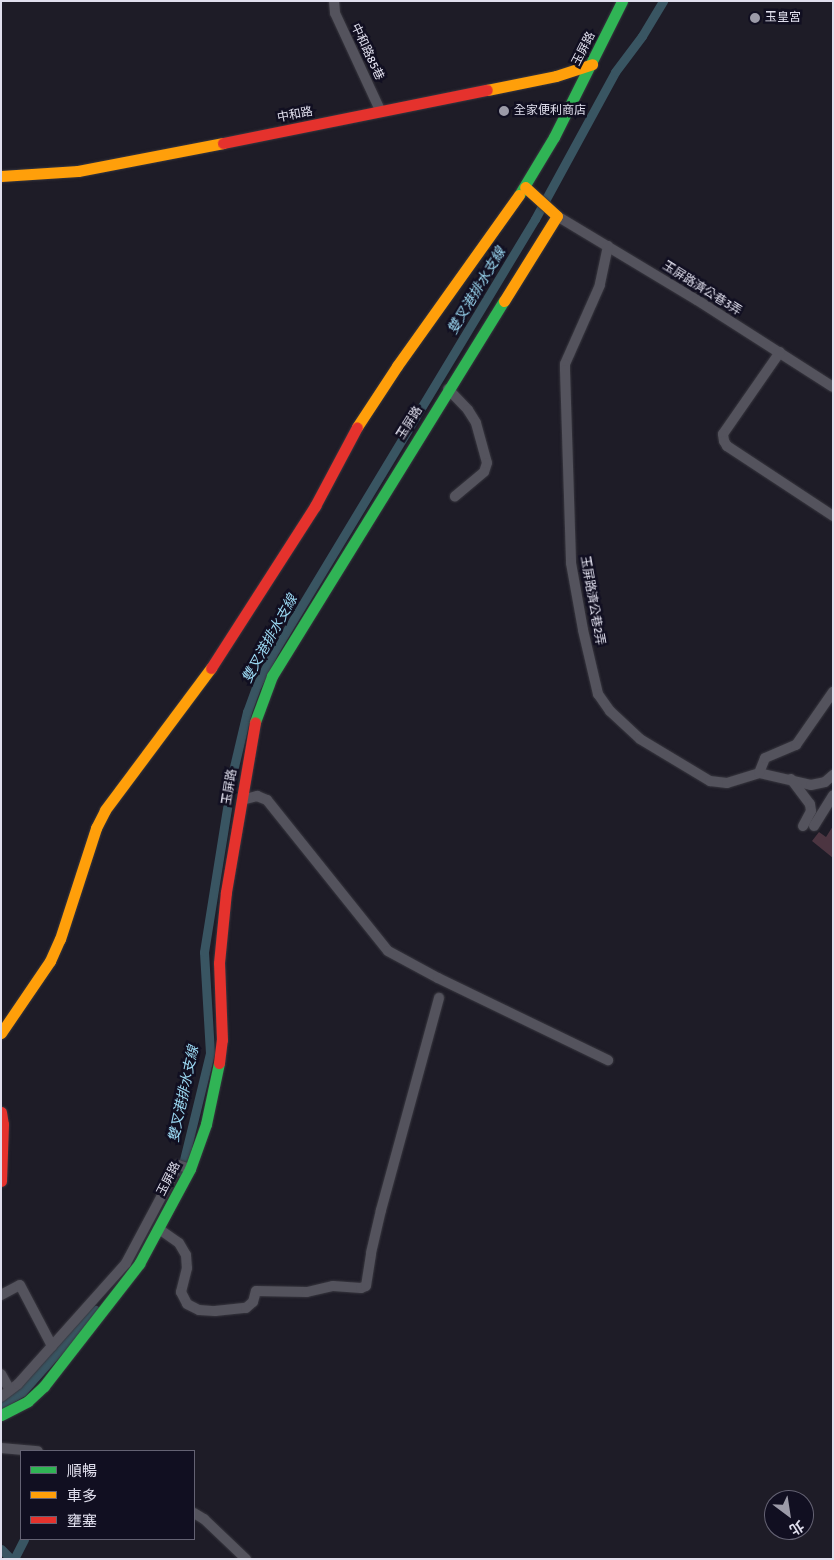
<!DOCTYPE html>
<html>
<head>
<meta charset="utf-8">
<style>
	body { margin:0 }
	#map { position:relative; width:834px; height:1560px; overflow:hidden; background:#1e1c27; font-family:Signika,"Noto Sans TC",sans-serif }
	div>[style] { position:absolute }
	.green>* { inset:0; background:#4c3541 }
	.canal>* { height:9px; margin:-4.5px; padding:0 4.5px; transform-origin:4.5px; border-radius:4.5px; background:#395562 }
	.roads { filter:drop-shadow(0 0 1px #38373f) drop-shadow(0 0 1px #38373f) }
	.street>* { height:10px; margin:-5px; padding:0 5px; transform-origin:5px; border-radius:5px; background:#54535d }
	.fast>* { height:11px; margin:-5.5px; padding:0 5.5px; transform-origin:5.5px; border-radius:5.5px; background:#30b455 }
	.slow>* { height:11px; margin:-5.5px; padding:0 5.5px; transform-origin:5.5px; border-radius:5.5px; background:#ff9f0a }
	.jam>* { height:11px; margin:-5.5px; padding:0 5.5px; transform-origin:5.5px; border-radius:5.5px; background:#e5322d }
	.dots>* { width:14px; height:14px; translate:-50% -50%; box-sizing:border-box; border:2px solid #110f21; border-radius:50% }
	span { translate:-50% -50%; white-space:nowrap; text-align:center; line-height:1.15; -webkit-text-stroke:5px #110f21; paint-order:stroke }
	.poi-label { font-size:12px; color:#e0dfed }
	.left { translate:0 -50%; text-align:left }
	.street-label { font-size:12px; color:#e0dfed }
	.water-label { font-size:14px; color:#9bd8f2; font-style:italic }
	.frame { position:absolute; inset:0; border:2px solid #e0dfed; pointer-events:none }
	.legend { position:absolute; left:20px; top:1450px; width:175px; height:90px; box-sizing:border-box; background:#110f21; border:1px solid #646273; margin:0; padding:6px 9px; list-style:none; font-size:15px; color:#e0dfed }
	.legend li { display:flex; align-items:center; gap:10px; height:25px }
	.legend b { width:25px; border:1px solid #646273 }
	.north { position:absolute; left:764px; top:1490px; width:50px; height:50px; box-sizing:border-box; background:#110f21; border:1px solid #646273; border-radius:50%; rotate:149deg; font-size:14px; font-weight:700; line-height:20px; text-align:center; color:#e0dfed }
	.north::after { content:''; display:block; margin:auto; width:18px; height:22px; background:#9c9ba8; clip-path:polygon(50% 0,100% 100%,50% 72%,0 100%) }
</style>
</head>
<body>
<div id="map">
	<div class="green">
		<div style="clip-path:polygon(833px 826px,833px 858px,812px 841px,819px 832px,826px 837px)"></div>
	</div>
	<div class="canal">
		<div style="left:181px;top:1172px;width:122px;rotate:-76.3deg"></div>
		<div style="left:210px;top:1053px;width:101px;rotate:-93.4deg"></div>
		<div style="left:204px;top:952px;width:183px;rotate:-80.9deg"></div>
		<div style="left:233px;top:771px;width:61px;rotate:-76.7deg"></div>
		<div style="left:247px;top:712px;width:29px;rotate:-70deg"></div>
		<div style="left:257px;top:685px;width:39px;rotate:-63deg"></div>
		<div style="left:275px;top:650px;width:503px;rotate:-58.9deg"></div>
		<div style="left:535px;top:219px;width:167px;rotate:-61.4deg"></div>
		<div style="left:615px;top:72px;width:45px;rotate:-53.1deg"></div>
		<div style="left:642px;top:36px;width:41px;rotate:-59deg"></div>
		<div style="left:1px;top:1404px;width:24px;rotate:-30deg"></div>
		<div style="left:22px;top:1392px;width:110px;rotate:-48.3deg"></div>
		<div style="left:1px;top:1549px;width:14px;rotate:45deg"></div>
		<div style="left:14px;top:1559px;width:22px;rotate:-63deg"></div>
	</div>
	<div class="roads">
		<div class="street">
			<div style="left:334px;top:1px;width:12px;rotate:85deg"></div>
			<div style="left:335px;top:13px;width:109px;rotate:65.1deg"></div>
			<div style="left:557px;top:216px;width:163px;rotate:31deg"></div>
			<div style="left:697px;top:300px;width:161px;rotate:32.6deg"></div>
			<div style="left:608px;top:246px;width:40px;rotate:102deg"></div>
			<div style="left:600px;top:285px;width:86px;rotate:113.9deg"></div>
			<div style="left:565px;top:364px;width:6px;rotate:90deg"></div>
			<div style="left:565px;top:370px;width:193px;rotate:88.2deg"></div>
			<div style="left:571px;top:563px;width:68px;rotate:79.8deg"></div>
			<div style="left:583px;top:630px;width:66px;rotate:76.8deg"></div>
			<div style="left:598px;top:694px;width:21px;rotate:55deg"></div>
			<div style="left:610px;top:711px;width:41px;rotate:43deg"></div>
			<div style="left:640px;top:739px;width:82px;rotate:31deg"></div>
			<div style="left:710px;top:781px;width:17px;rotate:7deg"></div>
			<div style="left:727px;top:783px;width:34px;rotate:-17deg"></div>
			<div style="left:759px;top:773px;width:53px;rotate:13deg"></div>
			<div style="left:811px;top:785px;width:14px;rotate:-12deg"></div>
			<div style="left:825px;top:782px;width:11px;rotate:-41deg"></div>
			<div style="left:780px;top:352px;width:100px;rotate:124.8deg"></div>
			<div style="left:723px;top:434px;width:7px;rotate:82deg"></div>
			<div style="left:724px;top:441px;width:6px;rotate:59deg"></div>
			<div style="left:727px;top:446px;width:127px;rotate:33.4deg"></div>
			<div style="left:448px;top:389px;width:29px;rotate:46deg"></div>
			<div style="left:468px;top:410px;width:15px;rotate:58deg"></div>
			<div style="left:476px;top:423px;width:41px;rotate:74.6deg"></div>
			<div style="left:487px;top:463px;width:9px;rotate:108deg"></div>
			<div style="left:484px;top:472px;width:38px;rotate:140deg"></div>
			<div style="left:759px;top:773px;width:16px;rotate:-68deg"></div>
			<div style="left:765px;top:758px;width:34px;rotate:-23deg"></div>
			<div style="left:796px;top:745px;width:65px;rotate:-55.1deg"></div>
			<div style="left:791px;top:779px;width:31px;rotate:53deg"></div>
			<div style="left:810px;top:804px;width:7px;rotate:82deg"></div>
			<div style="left:811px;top:811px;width:17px;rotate:118deg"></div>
			<div style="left:242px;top:800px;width:16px;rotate:-15deg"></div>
			<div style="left:257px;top:796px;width:11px;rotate:22deg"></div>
			<div style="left:267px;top:800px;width:193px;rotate:51.3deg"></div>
			<div style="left:388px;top:951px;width:57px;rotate:28.4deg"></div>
			<div style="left:438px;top:978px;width:189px;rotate:25.8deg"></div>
			<div style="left:814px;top:826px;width:36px;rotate:-58deg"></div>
			<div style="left:159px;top:1229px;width:24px;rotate:35deg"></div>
			<div style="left:179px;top:1243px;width:14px;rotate:60deg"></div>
			<div style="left:186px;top:1255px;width:13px;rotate:86deg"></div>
			<div style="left:187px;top:1268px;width:25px;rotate:104deg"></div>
			<div style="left:181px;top:1292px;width:13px;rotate:63deg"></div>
			<div style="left:187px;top:1304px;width:13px;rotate:27deg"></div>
			<div style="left:199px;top:1310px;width:16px;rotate:4deg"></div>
			<div style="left:215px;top:1311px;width:31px;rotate:-6deg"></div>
			<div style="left:246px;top:1308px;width:9px;rotate:-41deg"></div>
			<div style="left:253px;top:1302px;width:11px;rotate:-75deg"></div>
			<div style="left:256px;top:1291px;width:51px;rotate:1.1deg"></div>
			<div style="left:307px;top:1292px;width:27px;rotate:-13deg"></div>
			<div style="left:333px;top:1286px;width:28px;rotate:4deg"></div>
			<div style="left:361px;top:1288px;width:5px;rotate:-22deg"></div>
			<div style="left:366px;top:1286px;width:33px;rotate:-81deg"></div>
			<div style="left:371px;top:1253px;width:44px;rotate:-76.9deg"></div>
			<div style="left:381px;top:1210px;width:220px;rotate:-74.7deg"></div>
			<div style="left:1px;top:1295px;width:21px;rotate:-28deg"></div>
			<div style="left:20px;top:1285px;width:69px;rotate:62.3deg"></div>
			<div style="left:1px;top:1374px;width:18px;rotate:61deg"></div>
			<div style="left:1px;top:1397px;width:21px;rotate:-37deg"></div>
			<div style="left:18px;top:1384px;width:162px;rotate:-48.2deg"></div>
			<div style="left:126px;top:1263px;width:111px;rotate:-62deg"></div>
			<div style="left:178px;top:1165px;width:13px;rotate:18deg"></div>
			<div style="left:1px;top:1448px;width:37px;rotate:5deg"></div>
			<div style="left:194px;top:1513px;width:12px;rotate:31deg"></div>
			<div style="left:204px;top:1519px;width:58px;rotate:43.6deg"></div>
		</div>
		<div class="fast">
			<div style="left:519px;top:195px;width:68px;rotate:-58.9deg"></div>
			<div style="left:554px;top:137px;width:152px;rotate:-63.4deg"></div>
			<div style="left:255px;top:722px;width:49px;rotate:-69.7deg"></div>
			<div style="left:272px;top:676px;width:441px;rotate:-58.3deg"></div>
			<div style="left:1px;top:1415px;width:30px;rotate:-27deg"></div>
			<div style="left:28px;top:1401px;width:22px;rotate:-43deg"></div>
			<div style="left:44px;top:1386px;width:155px;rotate:-52.1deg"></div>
			<div style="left:139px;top:1264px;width:108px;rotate:-61.8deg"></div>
			<div style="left:190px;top:1169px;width:48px;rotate:-70.4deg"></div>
			<div style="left:206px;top:1124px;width:62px;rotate:-78deg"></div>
		</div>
		<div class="slow">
			<div style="left:487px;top:90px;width:70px;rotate:-11.5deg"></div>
			<div style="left:556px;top:76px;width:38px;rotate:-18deg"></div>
			<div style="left:1px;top:176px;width:77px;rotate:-3.7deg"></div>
			<div style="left:78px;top:171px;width:148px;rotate:-10.9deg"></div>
			<div style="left:504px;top:301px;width:100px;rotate:-58.1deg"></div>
			<div style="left:557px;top:216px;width:43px;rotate:-137.8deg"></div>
			<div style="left:357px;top:427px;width:73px;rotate:-56.7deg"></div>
			<div style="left:397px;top:366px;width:210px;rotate:-54.5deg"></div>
			<div style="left:1px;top:1033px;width:87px;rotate:-55.8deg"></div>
			<div style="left:50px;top:961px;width:24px;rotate:-66deg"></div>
			<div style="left:60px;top:939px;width:117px;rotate:-72deg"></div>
			<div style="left:96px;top:828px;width:20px;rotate:-63deg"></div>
			<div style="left:105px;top:810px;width:177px;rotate:-53.3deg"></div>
		</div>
		<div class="jam">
			<div style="left:223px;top:143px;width:269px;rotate:-11.4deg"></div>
			<div style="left:211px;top:668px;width:193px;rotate:-57.3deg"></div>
			<div style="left:315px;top:506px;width:89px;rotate:-62deg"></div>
			<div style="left:219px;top:1063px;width:23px;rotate:-83deg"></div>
			<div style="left:222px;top:1040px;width:77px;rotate:-92.2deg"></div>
			<div style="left:219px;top:963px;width:71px;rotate:-84.4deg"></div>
			<div style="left:226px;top:892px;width:172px;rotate:-80.3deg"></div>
			<div style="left:1px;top:1112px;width:12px;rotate:81deg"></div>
			<div style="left:3px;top:1124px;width:57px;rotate:92deg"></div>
		</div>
	</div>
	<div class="dots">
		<div style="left:755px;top:18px;background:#9c9ba8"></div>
		<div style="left:504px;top:111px;background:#9c9ba8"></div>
	</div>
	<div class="poi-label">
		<span class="left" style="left:765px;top:18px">玉皇宮</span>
		<span class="left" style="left:514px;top:111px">全家便利商店</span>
	</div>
	<div class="street-label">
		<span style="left:584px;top:49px;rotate:-63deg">玉屏路</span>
		<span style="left:367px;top:52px;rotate:65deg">中和路85巷</span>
		<span style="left:295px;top:115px;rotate:-11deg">中和路</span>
		<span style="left:702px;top:289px;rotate:32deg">玉屏路濟公巷3弄</span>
		<span style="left:410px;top:423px;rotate:-58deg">玉屏路</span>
		<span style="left:592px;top:601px;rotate:80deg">玉屏路濟公巷2弄</span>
		<span style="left:230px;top:787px;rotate:-81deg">玉屏路</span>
		<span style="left:169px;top:1179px;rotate:-63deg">玉屏路</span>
	</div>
	<div class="water-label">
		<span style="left:477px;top:291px;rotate:-59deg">雙叉港排水支線</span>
		<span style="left:270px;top:639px;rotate:-61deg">雙叉港排水支線</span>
		<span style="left:184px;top:1094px;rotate:-78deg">雙叉港排水支線</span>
	</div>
	<div class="frame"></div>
	<ul class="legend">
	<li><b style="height:6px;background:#30b455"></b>順暢</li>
	<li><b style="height:6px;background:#ff9f0a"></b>車多</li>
	<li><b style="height:6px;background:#e5322d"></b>壅塞</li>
	</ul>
	<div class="north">北</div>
</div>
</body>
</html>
